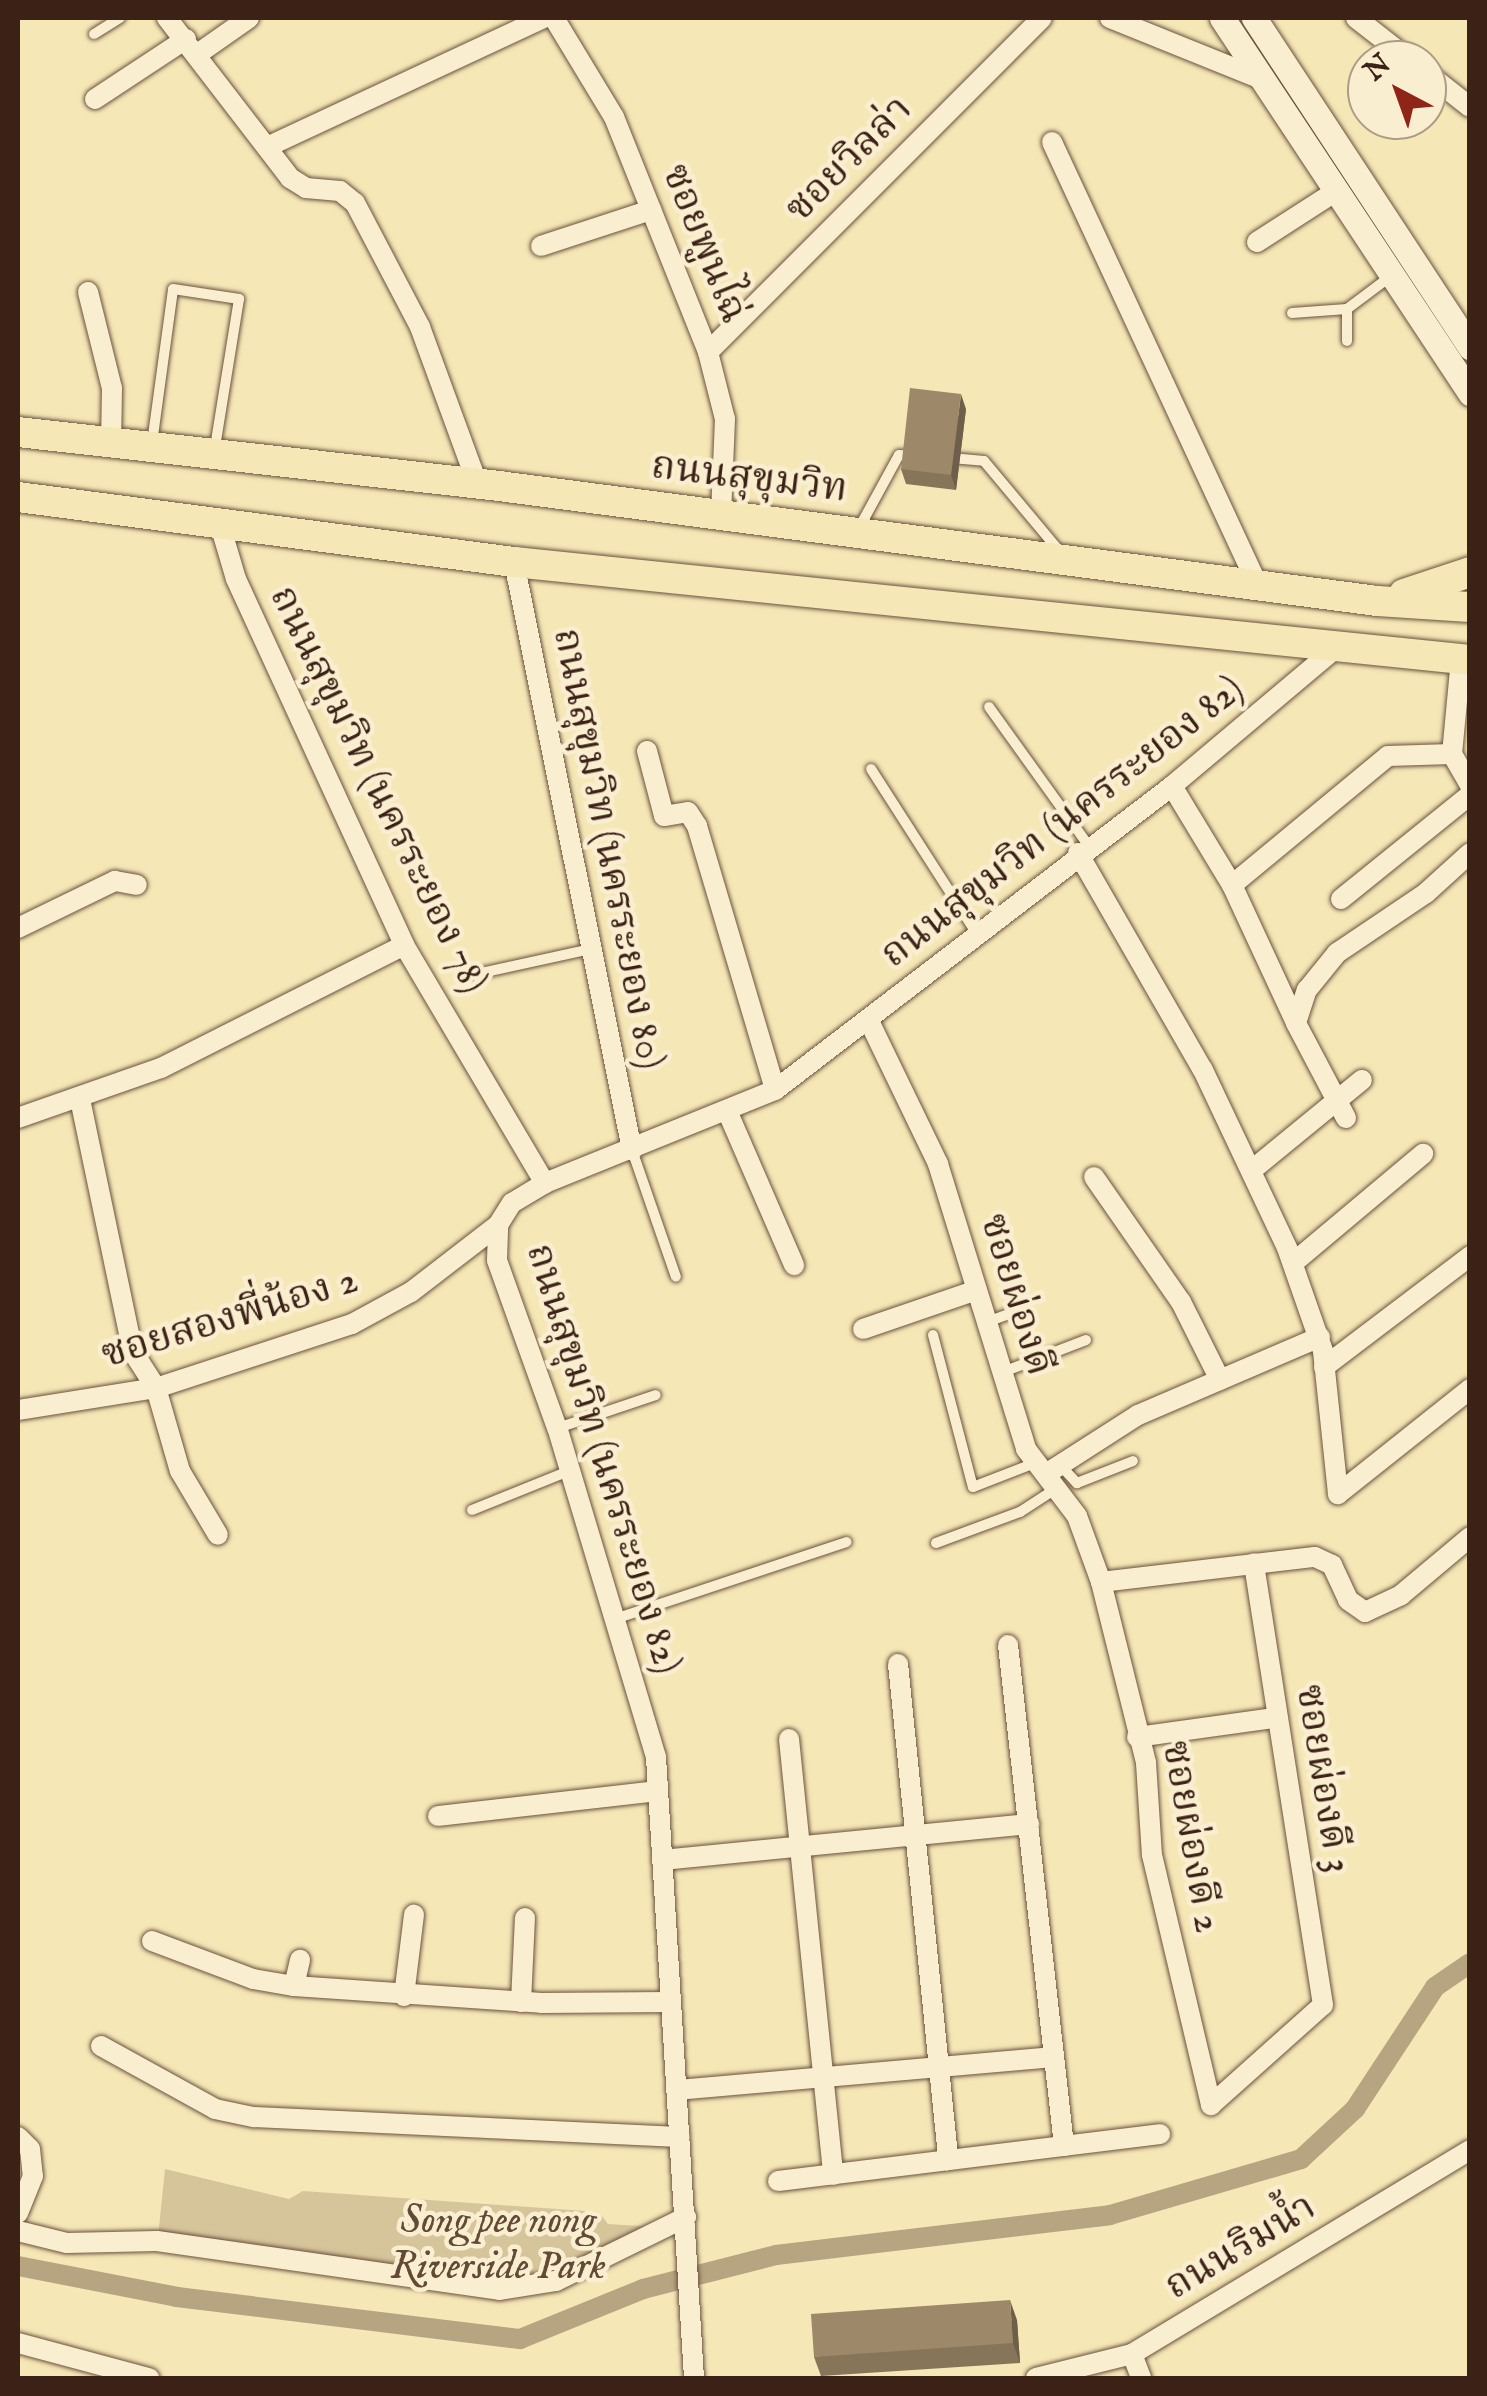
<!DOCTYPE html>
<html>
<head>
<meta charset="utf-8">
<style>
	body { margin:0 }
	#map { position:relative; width:1487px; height:2396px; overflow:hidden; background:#f6e7b6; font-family:"IM FELL English","Noto Serif Thai",serif }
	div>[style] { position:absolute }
	.green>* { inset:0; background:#d6c59b }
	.canal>* { height:20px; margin:-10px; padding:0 10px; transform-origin:10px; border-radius:10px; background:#b7a480 }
	.roads { filter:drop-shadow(0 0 2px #6a523e) drop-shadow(0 0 2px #6a523e) }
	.service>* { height:10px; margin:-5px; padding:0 5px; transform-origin:5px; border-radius:5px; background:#f9efd0 }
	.minor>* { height:20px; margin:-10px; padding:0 10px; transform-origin:10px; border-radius:10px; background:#f9efd0 }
	.tertiary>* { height:25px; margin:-12.5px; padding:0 12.5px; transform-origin:12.5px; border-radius:12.5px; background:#f9efd0 }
	.primary>* { height:30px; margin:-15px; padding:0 15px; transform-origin:15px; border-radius:15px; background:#f6e7b6 }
	.wall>* { inset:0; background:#87755a }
	.shaded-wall>* { inset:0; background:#6e5f4a }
	.building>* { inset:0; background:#9d8869 }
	span { translate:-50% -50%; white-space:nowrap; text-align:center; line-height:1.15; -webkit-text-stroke:9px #f9efd0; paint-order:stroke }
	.street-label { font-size:40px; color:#3c2116 }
	.park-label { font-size:40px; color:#624a37; font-style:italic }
	.frame { position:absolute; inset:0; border:20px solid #3c2116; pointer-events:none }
	.north { position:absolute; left:1347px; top:40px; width:100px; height:100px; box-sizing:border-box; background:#f9efd0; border:2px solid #ad9d86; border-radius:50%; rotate:319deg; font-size:28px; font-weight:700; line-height:40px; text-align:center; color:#3c2116 }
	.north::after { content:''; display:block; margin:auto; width:35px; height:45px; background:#8f2418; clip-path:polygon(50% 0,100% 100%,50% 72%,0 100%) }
</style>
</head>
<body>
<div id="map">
	<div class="green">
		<div style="clip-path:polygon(165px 2169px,289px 2199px,303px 2191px,599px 2212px,608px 2224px,656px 2227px,530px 2284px,158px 2237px)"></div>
	</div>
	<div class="canal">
		<div style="left:18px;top:2266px;width:162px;rotate:11deg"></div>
		<div style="left:177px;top:2297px;width:346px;rotate:7deg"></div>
		<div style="left:520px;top:2339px;width:133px;rotate:-22.1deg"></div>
		<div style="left:643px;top:2289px;width:137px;rotate:-14.3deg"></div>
		<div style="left:776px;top:2255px;width:336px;rotate:-6.8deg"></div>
		<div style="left:1110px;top:2215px;width:199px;rotate:-16.3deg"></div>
		<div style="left:1301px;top:2159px;width:74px;rotate:-42.8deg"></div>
		<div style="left:1355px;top:2109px;width:146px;rotate:-56.7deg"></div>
		<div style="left:1435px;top:1987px;width:42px;rotate:-34.4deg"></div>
	</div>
	<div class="roads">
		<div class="service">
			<div style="left:94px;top:34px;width:31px;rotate:-32deg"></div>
			<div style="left:1292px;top:313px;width:55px;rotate:-4.2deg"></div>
			<div style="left:1347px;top:309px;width:55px;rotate:-36.9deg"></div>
			<div style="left:1347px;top:341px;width:32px;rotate:-90deg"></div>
			<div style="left:152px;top:443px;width:155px;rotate:-82.2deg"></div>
			<div style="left:173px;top:289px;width:67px;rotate:8.6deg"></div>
			<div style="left:239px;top:299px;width:151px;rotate:99.2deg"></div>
			<div style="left:951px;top:458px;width:33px;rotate:5deg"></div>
			<div style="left:984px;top:461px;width:120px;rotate:50.1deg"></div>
			<div style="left:859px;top:528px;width:83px;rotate:-61.3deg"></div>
			<div style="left:899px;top:455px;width:15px;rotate:4deg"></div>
			<div style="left:989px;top:707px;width:170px;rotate:54.3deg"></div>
			<div style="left:871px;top:769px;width:196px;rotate:57.3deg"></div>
			<div style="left:467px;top:976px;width:127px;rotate:-12.3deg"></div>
			<div style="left:632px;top:1150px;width:134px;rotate:70.9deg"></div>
			<div style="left:987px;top:1322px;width:35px;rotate:-20deg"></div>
			<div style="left:933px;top:1335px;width:157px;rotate:75.3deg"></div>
			<div style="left:973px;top:1487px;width:66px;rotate:-21.2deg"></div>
			<div style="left:1003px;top:1372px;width:89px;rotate:-21.1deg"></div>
			<div style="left:558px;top:1428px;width:103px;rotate:-18.6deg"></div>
			<div style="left:1060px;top:1465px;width:25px;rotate:47deg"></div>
			<div style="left:1077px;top:1483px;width:60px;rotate:-21.4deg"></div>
			<div style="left:472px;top:1510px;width:105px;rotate:-21.9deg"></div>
			<div style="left:936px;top:1543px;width:90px;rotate:-20.3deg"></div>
			<div style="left:1020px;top:1512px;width:44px;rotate:-33deg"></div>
			<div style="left:615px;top:1619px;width:244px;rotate:-18.4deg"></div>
		</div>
		<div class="minor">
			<div style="left:167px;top:18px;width:202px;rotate:52.4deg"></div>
			<div style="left:290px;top:178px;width:19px;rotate:32deg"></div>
			<div style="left:306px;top:188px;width:34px;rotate:5deg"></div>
			<div style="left:340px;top:191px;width:19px;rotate:39deg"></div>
			<div style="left:355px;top:203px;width:140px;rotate:62.3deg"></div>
			<div style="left:420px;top:327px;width:166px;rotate:69.9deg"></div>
			<div style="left:554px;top:18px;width:116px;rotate:58.8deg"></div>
			<div style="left:614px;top:117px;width:253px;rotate:68.2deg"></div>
			<div style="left:708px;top:352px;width:69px;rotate:75.8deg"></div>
			<div style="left:725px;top:419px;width:97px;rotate:92.4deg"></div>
			<div style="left:1110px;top:18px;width:163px;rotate:22deg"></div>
			<div style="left:1356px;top:18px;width:68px;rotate:37.9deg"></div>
			<div style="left:199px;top:53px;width:61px;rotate:-35deg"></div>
			<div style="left:1427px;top:73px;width:55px;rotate:38.3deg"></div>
			<div style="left:95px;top:99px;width:109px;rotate:-33.4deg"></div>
			<div style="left:1052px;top:142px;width:487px;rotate:65.1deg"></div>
			<div style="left:269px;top:146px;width:303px;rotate:-25deg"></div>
			<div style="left:1257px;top:242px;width:94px;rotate:-32.8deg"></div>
			<div style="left:541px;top:246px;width:116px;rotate:-18.1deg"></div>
			<div style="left:88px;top:292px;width:99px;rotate:76deg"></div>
			<div style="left:112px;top:388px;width:56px;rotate:91deg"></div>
			<div style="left:708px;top:352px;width:472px;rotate:-45deg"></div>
			<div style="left:220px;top:525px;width:56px;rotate:73.5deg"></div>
			<div style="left:236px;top:579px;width:403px;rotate:65.3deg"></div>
			<div style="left:404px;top:945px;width:277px;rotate:59.4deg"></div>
			<div style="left:514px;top:562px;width:600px;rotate:78.65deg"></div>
			<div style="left:1461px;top:659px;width:95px;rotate:95.4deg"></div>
			<div style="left:1452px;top:754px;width:36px;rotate:60deg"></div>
			<div style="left:647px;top:751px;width:67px;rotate:75.3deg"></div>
			<div style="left:664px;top:816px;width:24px;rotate:-9deg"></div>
			<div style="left:688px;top:812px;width:17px;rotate:57deg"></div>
			<div style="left:697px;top:826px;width:275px;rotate:73.5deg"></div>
			<div style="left:1172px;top:786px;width:116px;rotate:58.8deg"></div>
			<div style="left:1232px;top:885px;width:152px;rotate:65.1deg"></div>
			<div style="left:1078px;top:853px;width:250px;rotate:60.1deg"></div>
			<div style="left:1203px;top:1070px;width:197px;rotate:64.7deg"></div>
			<div style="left:1287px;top:1248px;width:109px;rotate:70.7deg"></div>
			<div style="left:1323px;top:1351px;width:144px;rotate:84deg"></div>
			<div style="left:1232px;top:885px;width:202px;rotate:-39.6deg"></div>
			<div style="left:1388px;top:756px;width:64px;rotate:-1.8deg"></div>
			<div style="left:1341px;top:899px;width:166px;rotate:-38.9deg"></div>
			<div style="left:18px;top:928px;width:108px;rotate:-25.9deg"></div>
			<div style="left:115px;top:881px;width:22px;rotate:10deg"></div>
			<div style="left:869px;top:1021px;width:159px;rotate:64.2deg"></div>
			<div style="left:938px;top:1164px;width:298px;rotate:72.8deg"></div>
			<div style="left:1026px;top:1449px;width:84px;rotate:52.7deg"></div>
			<div style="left:1077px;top:1516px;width:70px;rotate:70deg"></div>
			<div style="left:1101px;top:1582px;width:187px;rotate:76deg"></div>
			<div style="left:1146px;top:1763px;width:92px;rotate:86.3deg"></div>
			<div style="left:1152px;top:1855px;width:257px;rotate:76.7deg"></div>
			<div style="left:1211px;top:2105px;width:150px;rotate:-41.8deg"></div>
			<div style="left:1323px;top:2005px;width:447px;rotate:-98.9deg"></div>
			<div style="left:80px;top:1099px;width:258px;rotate:78.2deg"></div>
			<div style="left:133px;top:1352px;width:43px;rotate:57.4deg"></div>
			<div style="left:156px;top:1388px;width:86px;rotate:73.9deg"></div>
			<div style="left:180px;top:1471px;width:74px;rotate:59.3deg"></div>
			<div style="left:728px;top:1113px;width:166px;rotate:66.5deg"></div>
			<div style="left:18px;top:1118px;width:151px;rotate:-19.3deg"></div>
			<div style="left:161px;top:1068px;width:272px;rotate:-26.8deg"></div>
			<div style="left:1346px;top:1118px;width:107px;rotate:-117.8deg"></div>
			<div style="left:1296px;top:1023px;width:35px;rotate:-72deg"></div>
			<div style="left:1307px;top:990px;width:48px;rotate:-51deg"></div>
			<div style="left:1337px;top:953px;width:107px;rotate:-34deg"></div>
			<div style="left:1426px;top:893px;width:59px;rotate:-42.3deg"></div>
			<div style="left:1252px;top:1170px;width:142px;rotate:-39.3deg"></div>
			<div style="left:1094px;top:1177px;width:152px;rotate:55.2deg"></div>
			<div style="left:1181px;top:1302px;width:87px;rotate:63.4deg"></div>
			<div style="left:1293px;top:1263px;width:170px;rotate:-40deg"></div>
			<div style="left:863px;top:1329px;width:120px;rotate:-18.9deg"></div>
			<div style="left:1324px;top:1367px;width:183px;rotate:-37.2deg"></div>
			<div style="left:18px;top:1410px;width:140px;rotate:-9.1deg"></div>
			<div style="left:156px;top:1388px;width:206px;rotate:-18.1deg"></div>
			<div style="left:352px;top:1324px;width:67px;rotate:-28.5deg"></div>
			<div style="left:411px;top:1292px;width:110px;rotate:-37.6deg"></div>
			<div style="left:1046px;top:1474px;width:109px;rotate:-32.7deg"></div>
			<div style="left:1138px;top:1415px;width:198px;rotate:-23.2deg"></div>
			<div style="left:1338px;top:1494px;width:169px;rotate:-38.5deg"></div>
			<div style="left:1101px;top:1582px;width:215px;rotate:-6.7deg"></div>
			<div style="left:1315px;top:1557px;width:19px;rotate:25deg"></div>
			<div style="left:1332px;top:1565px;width:38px;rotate:65deg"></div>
			<div style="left:1348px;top:1600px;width:21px;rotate:35deg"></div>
			<div style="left:1365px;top:1612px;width:40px;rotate:-25deg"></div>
			<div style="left:1401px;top:1595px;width:90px;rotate:-40deg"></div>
			<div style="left:1008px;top:1645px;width:504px;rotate:83.62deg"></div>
			<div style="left:898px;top:1664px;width:499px;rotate:84.2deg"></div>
			<div style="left:1137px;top:1737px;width:138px;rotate:-7.9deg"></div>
			<div style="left:789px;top:1739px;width:438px;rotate:84.2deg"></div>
			<div style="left:438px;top:1816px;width:220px;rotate:-6.5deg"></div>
			<div style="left:662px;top:1860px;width:369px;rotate:-5.6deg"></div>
			<div style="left:152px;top:1941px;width:108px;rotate:20.6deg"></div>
			<div style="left:253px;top:1979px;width:42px;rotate:9.7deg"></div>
			<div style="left:294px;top:1986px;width:248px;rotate:3.9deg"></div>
			<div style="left:541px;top:2003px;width:129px;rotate:-0.4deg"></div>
			<div style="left:294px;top:1986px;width:27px;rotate:-77deg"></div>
			<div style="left:404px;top:1996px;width:82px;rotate:-83deg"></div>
			<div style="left:521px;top:2002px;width:84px;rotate:-87.3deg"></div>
			<div style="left:101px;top:2046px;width:130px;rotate:28.9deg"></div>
			<div style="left:215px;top:2109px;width:40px;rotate:12deg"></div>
			<div style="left:254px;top:2117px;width:426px;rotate:2.7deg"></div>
			<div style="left:677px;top:2090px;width:377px;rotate:-5deg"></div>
			<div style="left:18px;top:2137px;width:17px;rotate:45deg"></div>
			<div style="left:30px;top:2149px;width:27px;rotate:84deg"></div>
			<div style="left:33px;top:2176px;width:40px;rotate:112deg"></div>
			<div style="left:778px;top:2181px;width:385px;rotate:-7deg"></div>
			<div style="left:18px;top:2231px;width:50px;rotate:13.8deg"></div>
			<div style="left:67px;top:2243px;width:90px;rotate:-1.3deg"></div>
			<div style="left:157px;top:2241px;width:346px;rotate:8.1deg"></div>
			<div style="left:500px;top:2290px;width:57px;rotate:-9.1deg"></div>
			<div style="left:556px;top:2281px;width:145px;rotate:-26.2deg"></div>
			<div style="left:18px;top:2343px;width:136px;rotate:15deg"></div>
			<div style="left:1132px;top:2354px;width:26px;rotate:69deg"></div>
			<div style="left:694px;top:2378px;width:622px;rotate:-93.5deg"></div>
			<div style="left:656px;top:1757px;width:344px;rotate:-106.7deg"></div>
			<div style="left:557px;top:1428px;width:178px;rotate:-109.7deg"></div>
			<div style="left:497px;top:1260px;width:35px;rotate:-88deg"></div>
			<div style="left:498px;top:1225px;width:26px;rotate:-58deg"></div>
			<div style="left:512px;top:1203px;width:39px;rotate:-31deg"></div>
			<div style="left:545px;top:1183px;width:248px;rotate:-22deg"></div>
			<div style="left:775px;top:1090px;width:500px;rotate:-37.44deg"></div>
			<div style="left:1172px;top:786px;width:216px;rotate:-40.1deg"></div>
			<div style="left:1036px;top:2378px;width:99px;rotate:-14deg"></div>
			<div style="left:1132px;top:2354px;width:395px;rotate:-31.1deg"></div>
		</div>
		<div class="tertiary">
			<div style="left:1222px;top:18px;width:450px;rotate:56.5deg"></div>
			<div style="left:1254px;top:18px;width:394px;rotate:56.7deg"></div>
		</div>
		<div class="primary">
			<div style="left:18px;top:432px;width:484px;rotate:6.4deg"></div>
			<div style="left:499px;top:486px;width:885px;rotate:7.46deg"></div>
			<div style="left:1377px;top:601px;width:93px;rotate:3.7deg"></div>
			<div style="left:18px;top:497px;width:500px;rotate:7.47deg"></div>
			<div style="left:514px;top:562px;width:961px;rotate:5.85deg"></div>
			<div style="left:1404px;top:594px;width:70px;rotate:-18.4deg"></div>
		</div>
	</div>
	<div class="wall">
		<div style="clip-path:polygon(966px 409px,956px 490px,906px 484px,901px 469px)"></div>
		<div style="clip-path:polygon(1017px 2320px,1020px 2363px,821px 2376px,814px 2357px)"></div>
	</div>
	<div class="shaded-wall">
		<div style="clip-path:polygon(961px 394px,966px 409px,956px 490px,951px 475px)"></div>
		<div style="clip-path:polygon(1010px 2300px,1017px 2320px,1020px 2363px,1013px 2343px)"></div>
	</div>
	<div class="building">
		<div style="clip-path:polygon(910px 388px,961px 394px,951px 475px,901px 469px)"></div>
		<div style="clip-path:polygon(1010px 2300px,1013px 2343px,814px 2357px,811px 2314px)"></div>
	</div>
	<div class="street-label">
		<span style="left:850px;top:160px;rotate:-45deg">ซอยวิลล่า</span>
		<span style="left:703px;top:244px;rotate:68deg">ซอยพูนไฉ่</span>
		<span style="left:749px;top:479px;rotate:7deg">ถนนสุขุมวิท</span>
		<span style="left:377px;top:790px;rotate:64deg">ถนนสุขุมวิท (นครระยอง 78)</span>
		<span style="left:1063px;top:823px;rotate:-38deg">ถนนสุขุมวิท (นครระยอง 82)</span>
		<span style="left:607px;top:849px;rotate:79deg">ถนนสุขุมวิท (นครระยอง 80)</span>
		<span style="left:1015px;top:1295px;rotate:73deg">ซอยผ่องดี</span>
		<span style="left:230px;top:1319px;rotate:-17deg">ซอยสองพี่น้อง 2</span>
		<span style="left:602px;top:1459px;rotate:73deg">ถนนสุขุมวิท (นครระยอง 82)</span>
		<span style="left:1322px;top:1779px;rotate:81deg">ซอยผ่องดี 3</span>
		<span style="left:1190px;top:1837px;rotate:80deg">ซอยผ่องดี 2</span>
		<span style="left:1241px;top:2248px;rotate:-31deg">ถนนริมน้ำ</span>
	</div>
	<div class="park-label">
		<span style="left:498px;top:2245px">Song pee nong<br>Riverside Park</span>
	</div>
	<div class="frame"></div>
	<div class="north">N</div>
</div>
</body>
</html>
